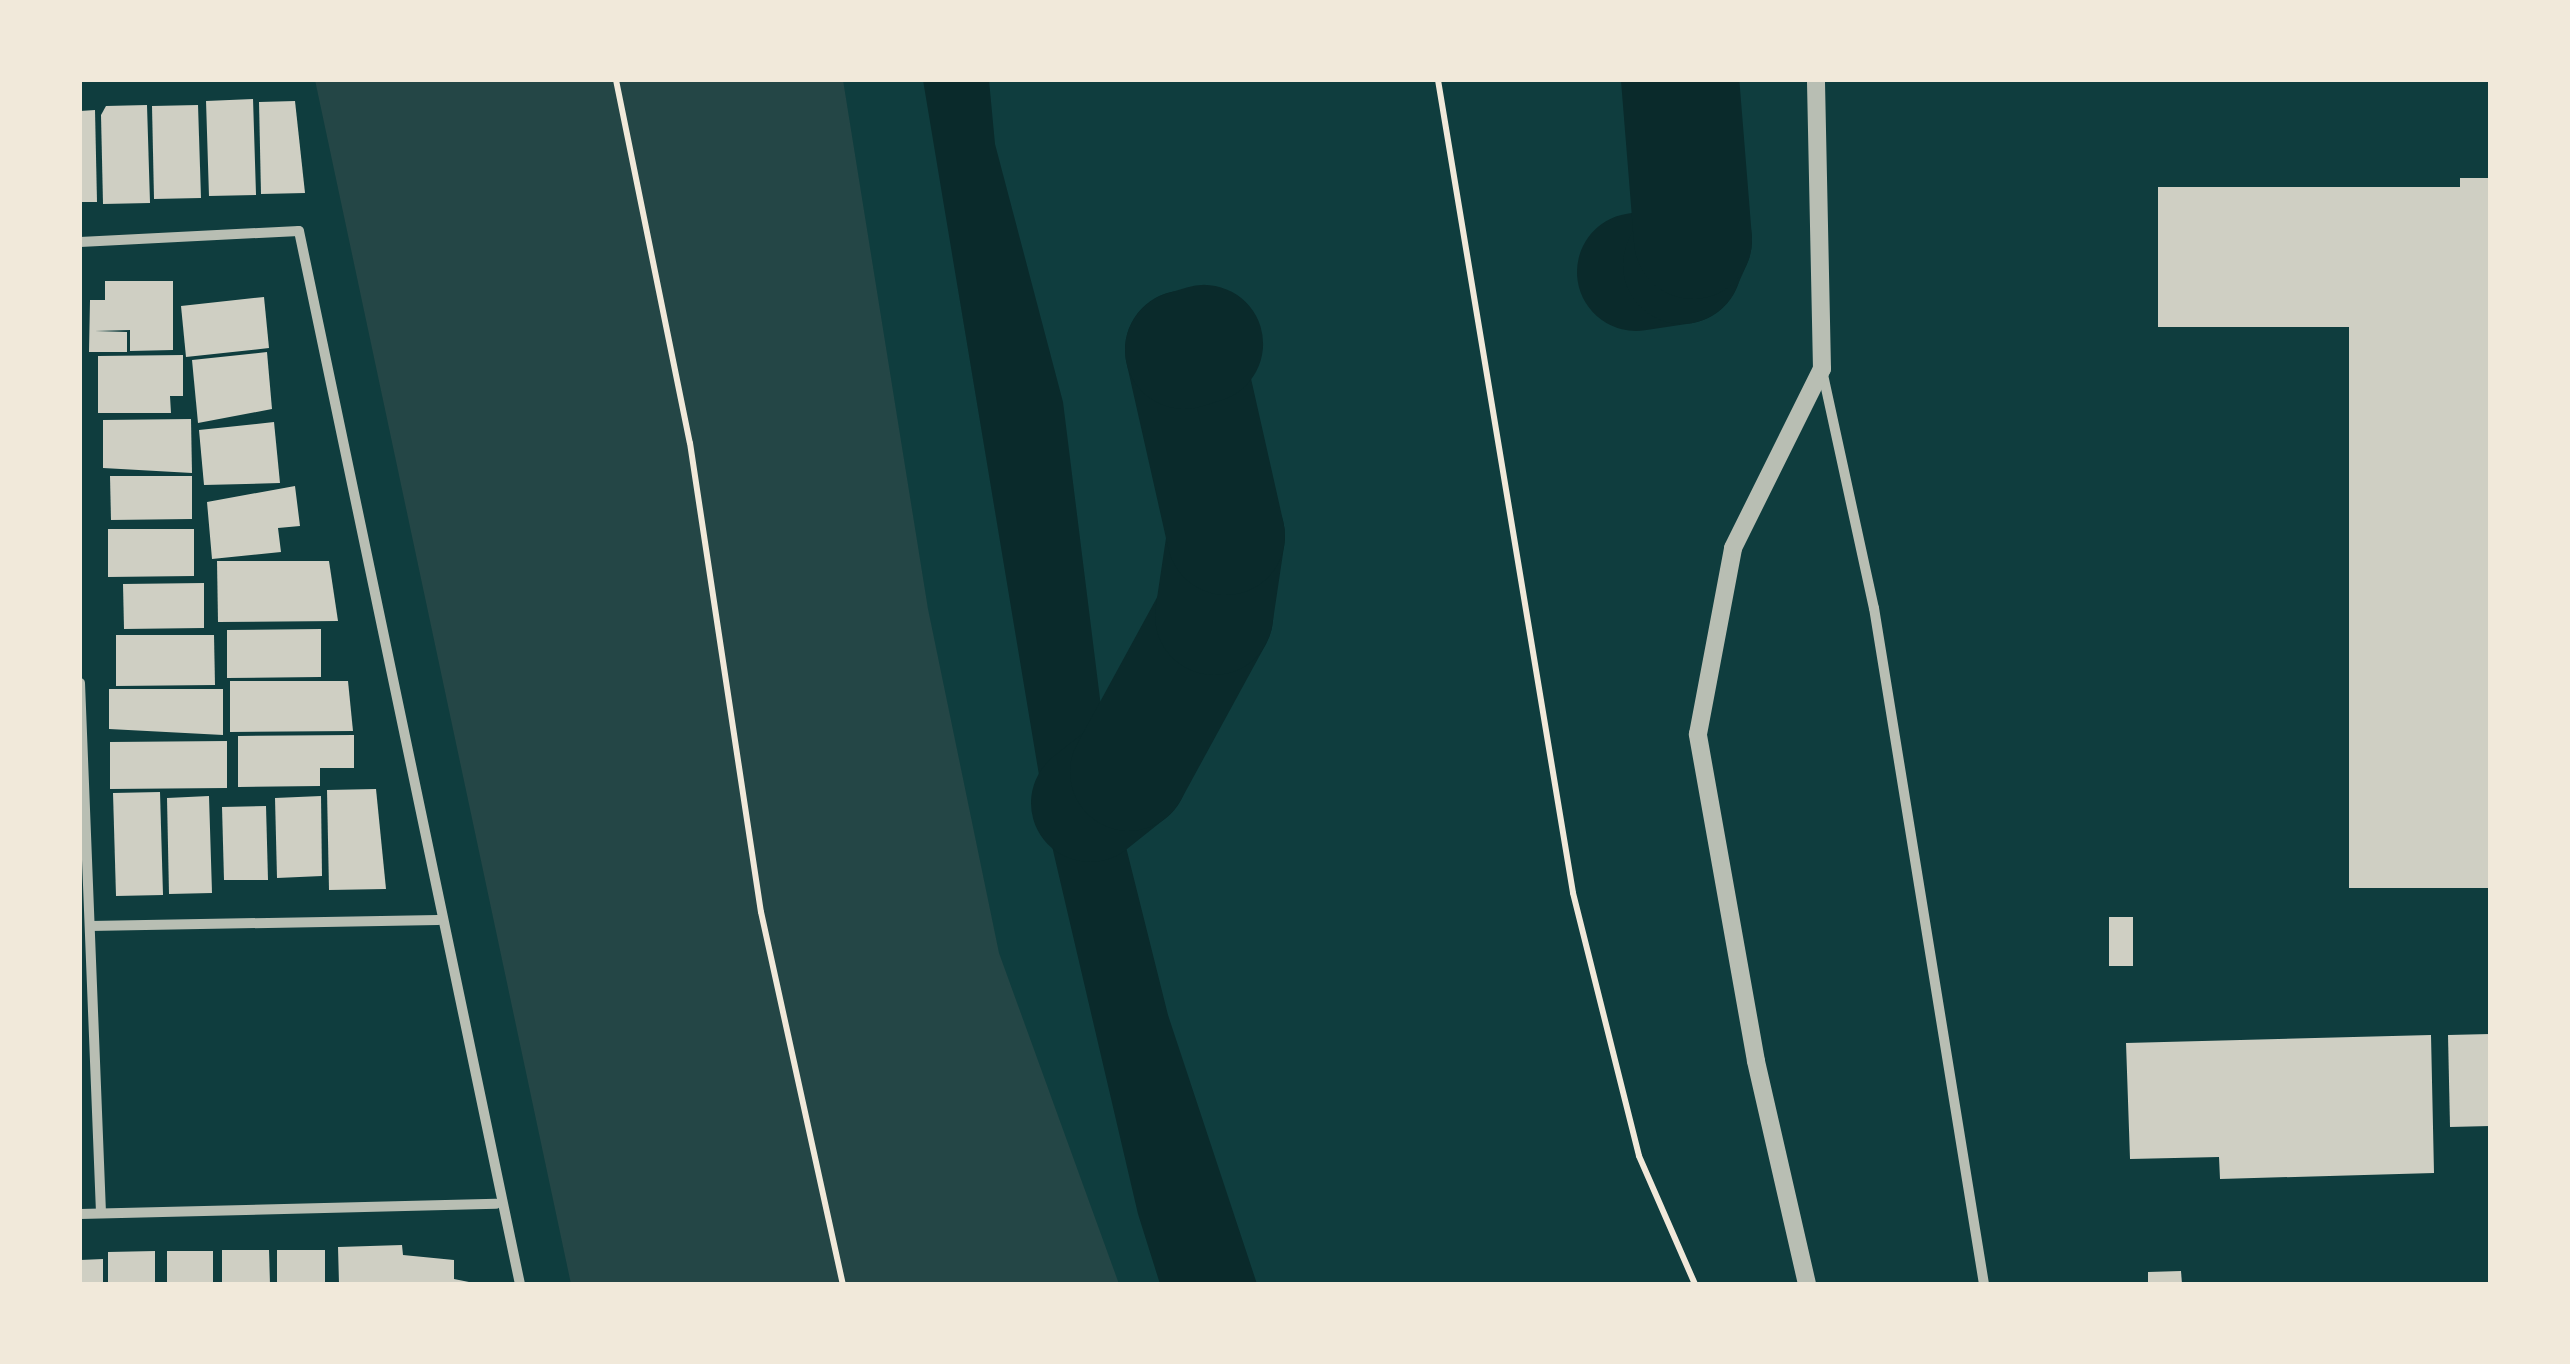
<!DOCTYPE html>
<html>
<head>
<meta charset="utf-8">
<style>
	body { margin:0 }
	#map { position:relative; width:2570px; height:1364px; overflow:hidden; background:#0f3d3e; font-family:Jost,sans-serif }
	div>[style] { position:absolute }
	.green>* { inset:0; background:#244646 }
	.water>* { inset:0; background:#0a2a2b }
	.river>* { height:118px; margin:-59px; padding:0 59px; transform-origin:59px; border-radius:59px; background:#0a2a2b }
	.building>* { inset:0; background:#cfcfc3 }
	.path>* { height:6px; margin:-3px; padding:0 3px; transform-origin:3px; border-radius:3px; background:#f1e9da }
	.minor>* { height:10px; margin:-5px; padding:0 5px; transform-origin:5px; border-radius:5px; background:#b8beb3 }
	.tertiary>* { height:18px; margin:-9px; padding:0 9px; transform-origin:9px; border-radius:9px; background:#b8beb3 }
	span { translate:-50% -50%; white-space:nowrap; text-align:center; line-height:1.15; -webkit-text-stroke:9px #f1e9da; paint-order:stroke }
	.frame { position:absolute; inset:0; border:82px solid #f1e9da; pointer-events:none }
</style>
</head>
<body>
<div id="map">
	<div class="green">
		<div style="clip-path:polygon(315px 80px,843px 80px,928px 609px,999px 953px,1119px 1284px,571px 1284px)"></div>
	</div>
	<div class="water">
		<div style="clip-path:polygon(923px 80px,989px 80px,995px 144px,1063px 402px,1111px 787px,1168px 1015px,1257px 1284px,1160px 1284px,1138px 1214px,1048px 829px)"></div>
	</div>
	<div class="river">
		<div style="left:1636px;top:272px;width:47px;rotate:-8.7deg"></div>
		<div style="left:1682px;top:265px;width:27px;rotate:-66deg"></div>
		<div style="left:1693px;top:240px;width:161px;rotate:-94.6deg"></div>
		<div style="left:1090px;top:803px;width:50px;rotate:-38.5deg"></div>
		<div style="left:1129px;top:772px;width:178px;rotate:-61.4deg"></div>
		<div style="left:1214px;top:616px;width:81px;rotate:-81.5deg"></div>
		<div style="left:1226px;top:536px;width:191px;rotate:-102.7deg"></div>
		<div style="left:1184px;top:350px;width:21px;rotate:-17deg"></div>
	</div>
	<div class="building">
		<div style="clip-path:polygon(253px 99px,256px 195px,209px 196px,206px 101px)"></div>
		<div style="clip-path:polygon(295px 101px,305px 193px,261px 194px,259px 102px)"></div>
		<div style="clip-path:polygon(147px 105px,150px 203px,103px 204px,101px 115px,106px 106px)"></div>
		<div style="clip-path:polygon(198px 105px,201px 198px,154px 199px,152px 106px)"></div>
		<div style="clip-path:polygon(95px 110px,97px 202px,80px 202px,80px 111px)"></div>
		<div style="clip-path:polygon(2460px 178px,2490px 178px,2490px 888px,2349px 888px,2349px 327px,2158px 327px,2158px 187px,2460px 187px)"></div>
		<div style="clip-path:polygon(105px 281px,173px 281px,173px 350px,130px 351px,130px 330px,95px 331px,127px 332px,127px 352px,89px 352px,90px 300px,105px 300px)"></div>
		<div style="clip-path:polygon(264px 297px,269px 348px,186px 357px,181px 306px)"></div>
		<div style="clip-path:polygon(267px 352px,272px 409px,198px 423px,192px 360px)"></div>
		<div style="clip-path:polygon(183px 355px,183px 396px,170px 396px,171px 413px,98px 413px,98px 356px)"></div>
		<div style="clip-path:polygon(191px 419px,192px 473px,103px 468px,103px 420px)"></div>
		<div style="clip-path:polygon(274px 422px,280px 483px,204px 485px,199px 430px)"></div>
		<div style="clip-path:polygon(110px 476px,192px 476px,192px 519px,111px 520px)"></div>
		<div style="clip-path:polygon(295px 486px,300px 526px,278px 528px,281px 552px,212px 559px,207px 502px)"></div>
		<div style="clip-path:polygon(108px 529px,194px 529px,194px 576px,108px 577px)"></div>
		<div style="clip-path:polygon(217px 561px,329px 561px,338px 621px,218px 622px)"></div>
		<div style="clip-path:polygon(204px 583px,204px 628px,124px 629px,123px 584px)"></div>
		<div style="clip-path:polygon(321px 629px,321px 677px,227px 678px,227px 630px)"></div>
		<div style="clip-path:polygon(116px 635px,214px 635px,215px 685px,116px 686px)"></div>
		<div style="clip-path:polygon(230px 681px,348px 681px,353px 731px,230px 732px)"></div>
		<div style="clip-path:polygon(109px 689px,223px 689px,223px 735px,109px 729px)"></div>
		<div style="clip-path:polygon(354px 735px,354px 768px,320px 768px,320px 786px,238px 787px,238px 736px)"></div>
		<div style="clip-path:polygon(227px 741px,227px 788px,110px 789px,110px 742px)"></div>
		<div style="clip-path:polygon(376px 789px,386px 889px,329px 890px,327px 790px)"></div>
		<div style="clip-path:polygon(160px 792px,163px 895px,116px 896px,113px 793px)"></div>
		<div style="clip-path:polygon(209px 796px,212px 893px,169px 894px,167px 798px)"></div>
		<div style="clip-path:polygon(321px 796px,322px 876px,277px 878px,275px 798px)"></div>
		<div style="clip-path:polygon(266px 806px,268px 880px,224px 880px,222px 807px)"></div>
		<div style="clip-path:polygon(2109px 917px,2133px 917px,2133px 966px,2109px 966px)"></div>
		<div style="clip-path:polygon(2490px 1034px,2490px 1126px,2450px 1127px,2448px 1035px)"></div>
		<div style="clip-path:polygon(2431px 1035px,2434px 1173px,2220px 1179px,2219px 1157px,2130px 1159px,2126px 1043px)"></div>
		<div style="clip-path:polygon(402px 1245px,403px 1255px,454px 1260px,454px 1279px,479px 1284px,339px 1284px,338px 1247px)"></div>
		<div style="clip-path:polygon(222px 1250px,269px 1250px,270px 1284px,222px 1284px)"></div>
		<div style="clip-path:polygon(277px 1250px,325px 1250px,325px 1284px,277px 1284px)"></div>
		<div style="clip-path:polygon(155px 1251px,155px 1284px,108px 1284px,108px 1252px)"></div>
		<div style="clip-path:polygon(167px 1251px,213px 1251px,213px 1284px,167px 1284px)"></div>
		<div style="clip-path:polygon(103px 1259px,103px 1284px,80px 1284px,80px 1260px)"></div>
		<div style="clip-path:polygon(2181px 1271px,2182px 1284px,2148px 1284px,2148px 1272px)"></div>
	</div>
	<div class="path">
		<div style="left:616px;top:80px;width:370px;rotate:78.5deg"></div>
		<div style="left:690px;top:443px;width:474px;rotate:81.4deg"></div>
		<div style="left:761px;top:912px;width:381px;rotate:77.6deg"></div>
		<div style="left:1438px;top:80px;width:824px;rotate:80.57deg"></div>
		<div style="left:1573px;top:893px;width:271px;rotate:75.9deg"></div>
		<div style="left:1639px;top:1156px;width:140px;rotate:66.4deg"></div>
	</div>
	<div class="minor">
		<div style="left:80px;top:242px;width:219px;rotate:-2.9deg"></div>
		<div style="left:299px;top:231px;width:1076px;rotate:78.15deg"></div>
		<div style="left:1822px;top:370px;width:244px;rotate:77.7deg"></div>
		<div style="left:1874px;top:608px;width:685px;rotate:80.76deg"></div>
		<div style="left:80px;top:683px;width:530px;rotate:87.73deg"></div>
		<div style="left:90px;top:926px;width:348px;rotate:-1deg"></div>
		<div style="left:80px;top:1214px;width:416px;rotate:-1.4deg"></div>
	</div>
	<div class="tertiary">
		<div style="left:1807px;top:1284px;width:229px;rotate:-102.9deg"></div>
		<div style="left:1756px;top:1061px;width:332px;rotate:-100.1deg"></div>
		<div style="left:1698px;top:734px;width:189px;rotate:-79.3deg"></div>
		<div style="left:1733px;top:548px;width:200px;rotate:-63.6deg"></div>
		<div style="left:1822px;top:369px;width:289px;rotate:-91.2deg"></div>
	</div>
	<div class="frame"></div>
</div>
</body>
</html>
